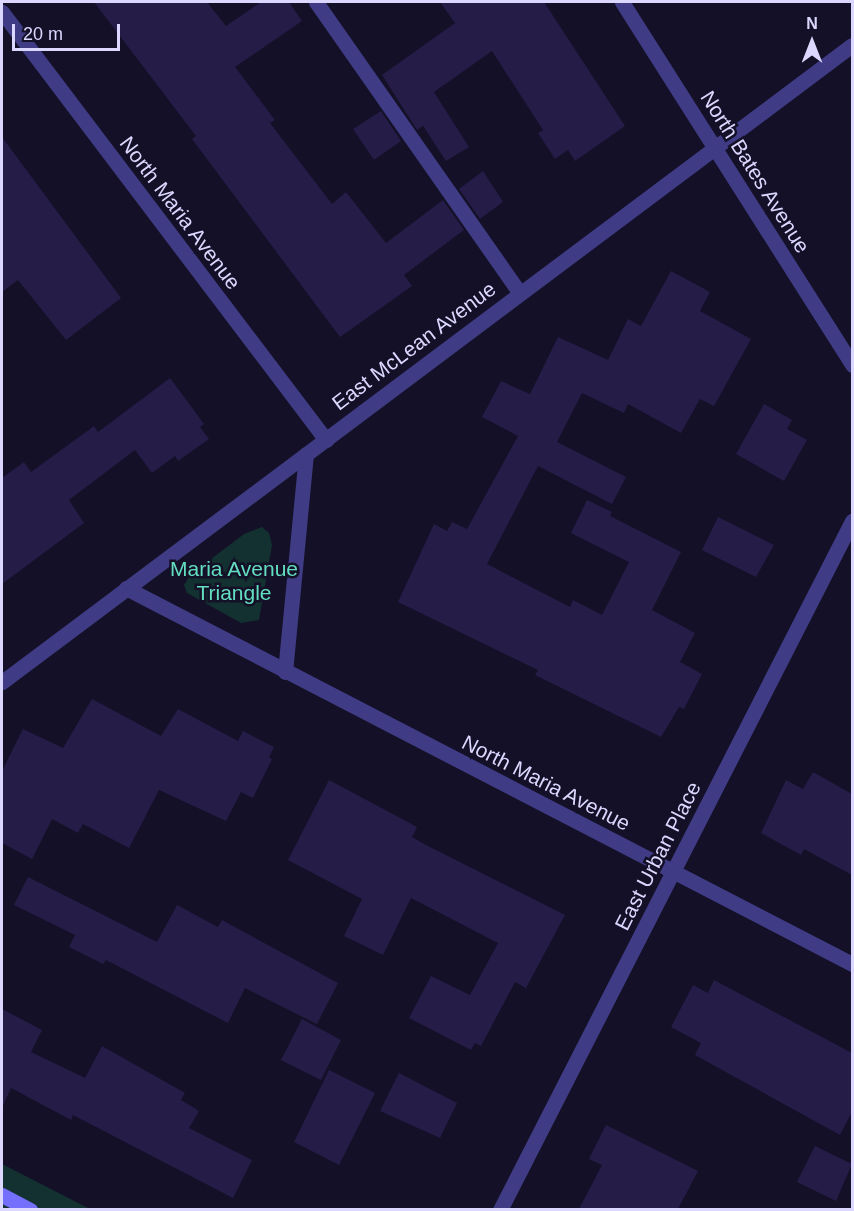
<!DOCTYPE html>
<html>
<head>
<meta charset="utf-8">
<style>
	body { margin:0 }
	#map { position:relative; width:854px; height:1211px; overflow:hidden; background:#141027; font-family:Helvetica,sans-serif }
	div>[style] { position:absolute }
	.green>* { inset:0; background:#133130 }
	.building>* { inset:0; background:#251c48 }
	.lane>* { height:15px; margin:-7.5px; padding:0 7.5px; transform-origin:7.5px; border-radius:7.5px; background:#3f3c85 }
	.street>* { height:15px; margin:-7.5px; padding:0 7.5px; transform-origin:7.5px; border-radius:7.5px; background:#3f3c85 }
	.secondary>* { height:15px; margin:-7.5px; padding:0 7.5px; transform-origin:7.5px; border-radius:7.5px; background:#746ffd }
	span { translate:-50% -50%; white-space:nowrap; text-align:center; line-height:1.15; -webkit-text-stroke:5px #141027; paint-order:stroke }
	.street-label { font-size:21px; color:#dbd7fe }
	.park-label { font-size:21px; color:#63dec0 }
	.frame { position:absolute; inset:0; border:3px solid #dbd7fe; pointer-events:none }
	.north { position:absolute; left:782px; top:12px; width:60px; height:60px; -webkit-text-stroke:4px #141027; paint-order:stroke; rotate:0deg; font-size:16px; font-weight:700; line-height:24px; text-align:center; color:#dbd7fe }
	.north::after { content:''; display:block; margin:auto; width:21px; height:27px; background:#dbd7fe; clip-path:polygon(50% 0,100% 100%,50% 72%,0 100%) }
	.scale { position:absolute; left:12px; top:24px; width:108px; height:27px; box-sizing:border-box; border:3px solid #dbd7fe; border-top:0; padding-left:8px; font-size:18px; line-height:21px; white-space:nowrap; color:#dbd7fe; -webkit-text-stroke:4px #141027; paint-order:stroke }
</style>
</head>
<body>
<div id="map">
	<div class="green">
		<div style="clip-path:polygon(262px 527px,269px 533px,272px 545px,259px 620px,241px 623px,187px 593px,184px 585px,190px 575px,244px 534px)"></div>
		<div style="clip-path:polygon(2px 1164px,90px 1209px,2px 1209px)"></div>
	</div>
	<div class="building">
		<div style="clip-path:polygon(94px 2px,207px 2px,226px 26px,261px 2px,289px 2px,302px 21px,235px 67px,275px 120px,270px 123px,332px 204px,346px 192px,386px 243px,443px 200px,464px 230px,404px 275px,412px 286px,340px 337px,192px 139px,196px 136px)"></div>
		<div style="clip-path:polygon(440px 2px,544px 2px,625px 126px,575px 161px,568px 150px,555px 159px,538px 133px,543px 130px,492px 51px,434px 92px,469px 147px,446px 161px,423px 126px,417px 130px,382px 75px,455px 23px)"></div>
		<div style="clip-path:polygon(381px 111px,401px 141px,374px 160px,353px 129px)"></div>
		<div style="clip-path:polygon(2px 137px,121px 298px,66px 340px,18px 280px,2px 292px)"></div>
		<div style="clip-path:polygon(483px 171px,503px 202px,480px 219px,459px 189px)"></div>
		<div style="clip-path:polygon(671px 271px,710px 292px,700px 311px,751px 339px,714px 406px,700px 399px,681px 433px,628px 404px,624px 413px,582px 393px,557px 442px,626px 477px,612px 504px,538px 466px,487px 564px,570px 607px,573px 600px,602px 615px,629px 562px,571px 533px,587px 500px,612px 512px,610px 516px,681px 552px,652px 610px,695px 633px,680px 662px,702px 674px,684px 709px,679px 707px,661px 737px,535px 675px,538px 670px,398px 602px,434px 524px,447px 531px,452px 522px,467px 529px,518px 436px,482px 417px,501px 381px,530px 394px,558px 337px,608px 360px,628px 319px,641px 326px)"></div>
		<div style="clip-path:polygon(170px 378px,204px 424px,200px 427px,209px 439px,178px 461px,175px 456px,152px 473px,135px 450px,69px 500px,84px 523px,2px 584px,2px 478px,24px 462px,31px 472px,94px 426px,98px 432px)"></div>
		<div style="clip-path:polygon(764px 404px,792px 420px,787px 429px,807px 440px,784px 481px,736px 454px)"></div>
		<div style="clip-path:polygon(718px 517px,774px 545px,756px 577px,702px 550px)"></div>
		<div style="clip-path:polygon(92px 699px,161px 736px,178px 709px,238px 741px,243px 731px,274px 747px,269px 757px,272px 759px,253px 798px,241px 792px,226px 821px,159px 790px,129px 848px,83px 824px,78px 833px,52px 819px,32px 859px,2px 843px,2px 771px,23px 729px,63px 748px)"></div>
		<div style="clip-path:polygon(813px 772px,852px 794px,852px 875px,804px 849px,801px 855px,761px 833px,786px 780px,803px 789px)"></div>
		<div style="clip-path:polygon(329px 780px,417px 827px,412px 837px,424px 844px,565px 915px,526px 988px,515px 982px,481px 1046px,475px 1043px,471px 1050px,409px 1018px,431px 976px,470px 995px,498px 943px,411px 898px,383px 955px,344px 936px,362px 899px,288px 860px)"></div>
		<div style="clip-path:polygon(28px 877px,157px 942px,177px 905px,218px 927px,222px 920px,338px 983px,317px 1024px,245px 988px,228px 1023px,106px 960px,103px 964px,69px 947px,75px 935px,14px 905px)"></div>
		<div style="clip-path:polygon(714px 980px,852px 1053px,852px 1112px,840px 1135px,695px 1055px,701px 1043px,671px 1027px,693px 985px,708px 993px)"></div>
		<div style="clip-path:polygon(2px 1009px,42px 1030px,31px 1052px,85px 1078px,102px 1046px,185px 1093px,181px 1100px,199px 1111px,189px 1128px,252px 1160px,233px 1198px,73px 1115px,71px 1120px,11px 1088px,2px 1108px)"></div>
		<div style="clip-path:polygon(302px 1019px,341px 1040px,321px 1080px,281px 1060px)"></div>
		<div style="clip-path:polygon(329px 1070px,375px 1093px,339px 1165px,294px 1142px)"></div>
		<div style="clip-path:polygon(399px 1073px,457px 1103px,440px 1138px,380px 1111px)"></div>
		<div style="clip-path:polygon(606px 1125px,698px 1171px,678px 1209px,579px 1209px,602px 1165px,589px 1159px)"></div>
		<div style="clip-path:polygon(815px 1146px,852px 1164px,836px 1201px,797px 1182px)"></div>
	</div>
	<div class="lane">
		<div style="left:316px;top:2px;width:355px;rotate:55deg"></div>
	</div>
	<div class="street">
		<div style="left:622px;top:2px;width:430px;rotate:57.6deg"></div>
		<div style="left:2px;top:12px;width:537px;rotate:52.87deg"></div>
		<div style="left:126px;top:588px;width:818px;rotate:27.38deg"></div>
		<div style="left:285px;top:672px;width:219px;rotate:-84.5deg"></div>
		<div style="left:2px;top:682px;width:1062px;rotate:-36.85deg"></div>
		<div style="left:500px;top:1210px;width:774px;rotate:-62.94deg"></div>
	</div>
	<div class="secondary">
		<div style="left:2px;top:1195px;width:32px;rotate:28deg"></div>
	</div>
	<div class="street-label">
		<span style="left:755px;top:172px;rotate:58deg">North Bates Avenue</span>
		<span style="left:180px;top:213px;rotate:53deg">North Maria Avenue</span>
		<span style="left:414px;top:346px;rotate:-37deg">East McLean Avenue</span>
		<span style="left:546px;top:783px;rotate:27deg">North Maria Avenue</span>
		<span style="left:658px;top:856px;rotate:-63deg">East Urban Place</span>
	</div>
	<div class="park-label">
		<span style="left:234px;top:581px">Maria Avenue<br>Triangle</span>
	</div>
	<div class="frame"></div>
	<div class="north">N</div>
	<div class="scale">20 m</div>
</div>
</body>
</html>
